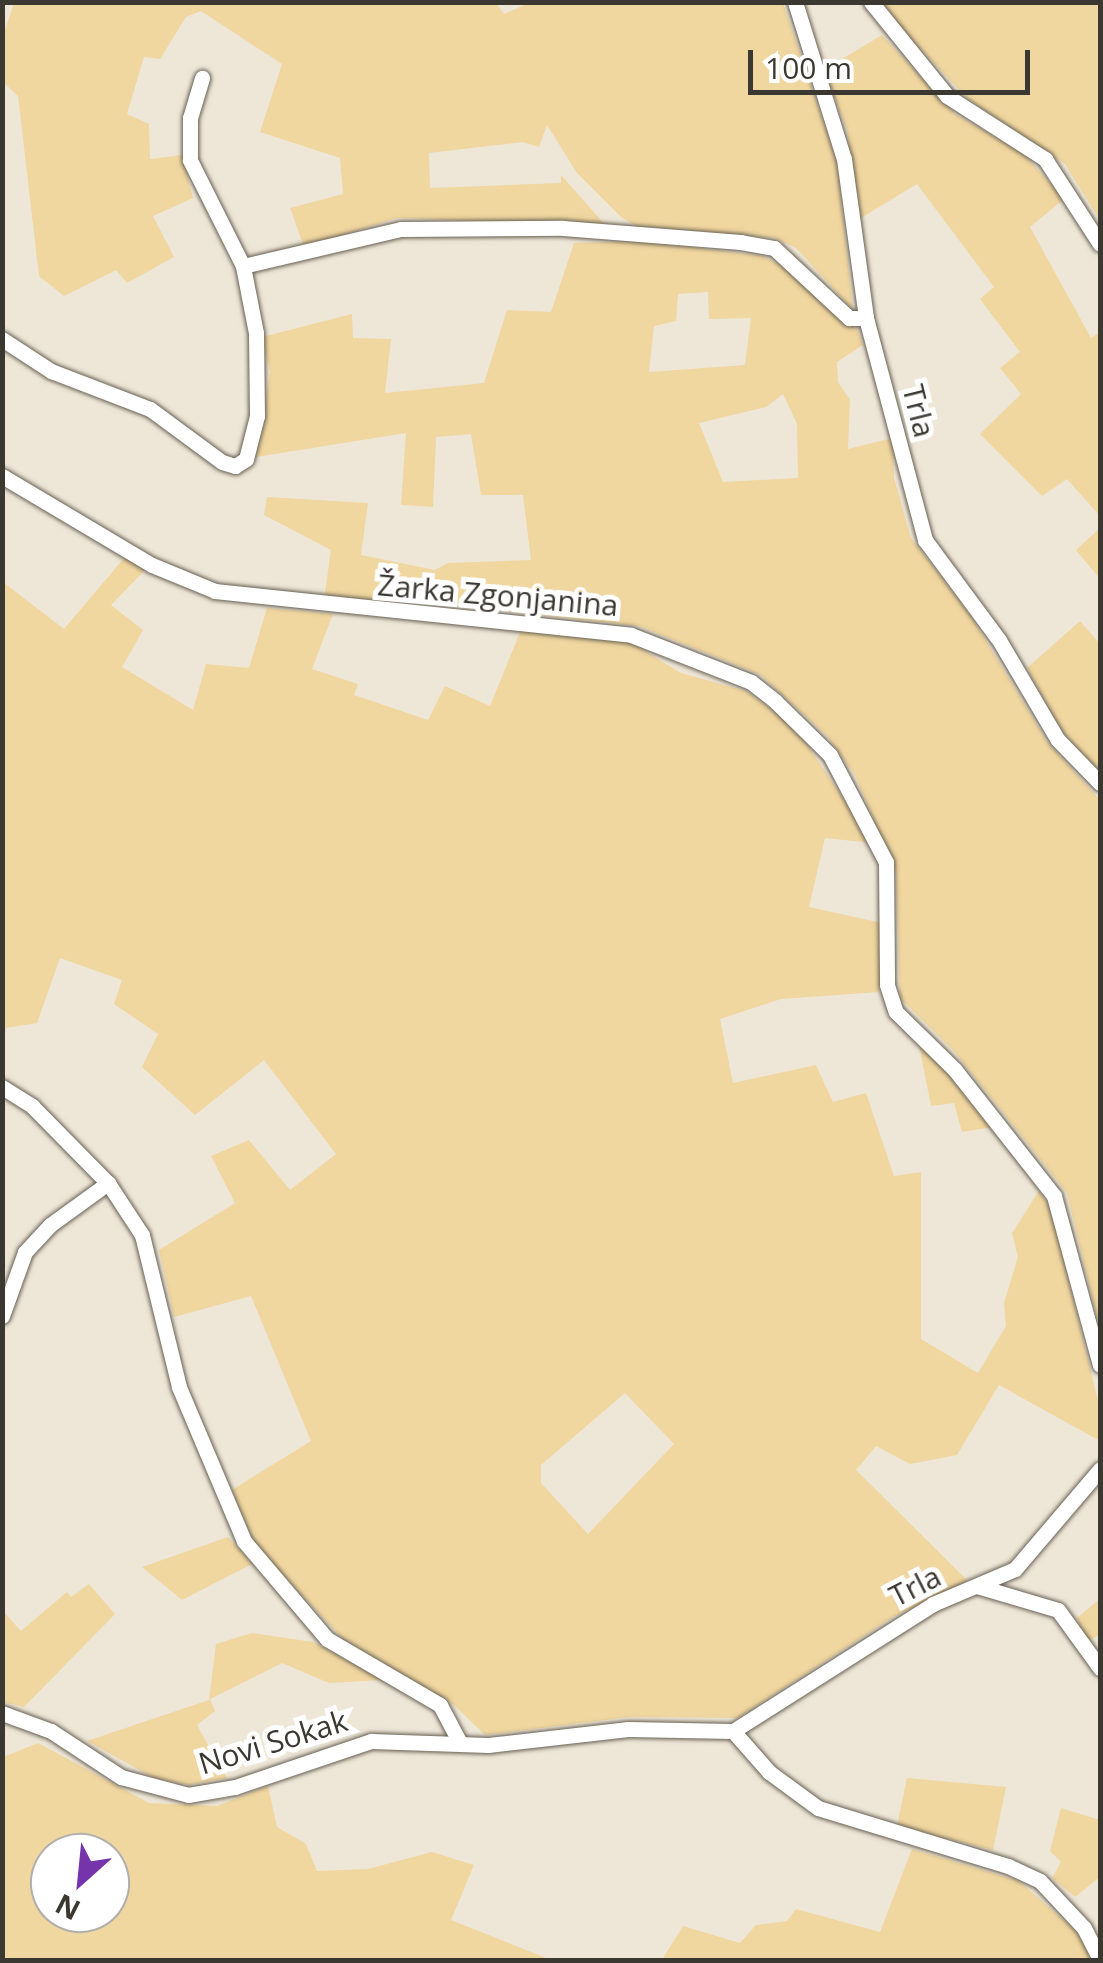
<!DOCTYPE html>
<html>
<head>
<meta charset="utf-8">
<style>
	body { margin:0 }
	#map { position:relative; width:1103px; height:1963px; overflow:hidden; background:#eee7d8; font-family:"Open Sans",sans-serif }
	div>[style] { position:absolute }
	.green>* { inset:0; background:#f0d69f }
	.roads { filter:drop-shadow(0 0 2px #676053) drop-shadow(0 0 2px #676053) }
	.street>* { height:15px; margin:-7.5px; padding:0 7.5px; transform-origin:7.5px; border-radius:7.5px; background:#fff }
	span { translate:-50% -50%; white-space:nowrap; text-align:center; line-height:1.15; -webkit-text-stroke:10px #fff; paint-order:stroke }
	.street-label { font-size:30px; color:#3b3832 }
	.frame { position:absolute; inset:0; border:5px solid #3b3832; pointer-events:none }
	.north { position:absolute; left:30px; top:1833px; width:100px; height:100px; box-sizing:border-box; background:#fff; border:2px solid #b1afad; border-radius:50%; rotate:207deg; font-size:28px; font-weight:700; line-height:40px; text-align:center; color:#3b3832 }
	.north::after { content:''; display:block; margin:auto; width:35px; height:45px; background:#7534a9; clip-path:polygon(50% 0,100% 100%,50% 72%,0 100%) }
	.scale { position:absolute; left:748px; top:50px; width:282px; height:45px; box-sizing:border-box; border:5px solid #3b3832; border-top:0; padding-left:12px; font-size:30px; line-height:35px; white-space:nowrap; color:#3b3832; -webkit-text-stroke:8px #fff; paint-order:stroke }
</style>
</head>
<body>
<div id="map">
	<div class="green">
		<div style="clip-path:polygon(496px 2px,504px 14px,531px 2px,783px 3px,837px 162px,853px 310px,796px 248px,775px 238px,636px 226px,622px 218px,577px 173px,547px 125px,539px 147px,522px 142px,429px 153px,430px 188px,561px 183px,561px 175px,607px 227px,397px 218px,304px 247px,290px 208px,343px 194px,340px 158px,260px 132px,282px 64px,201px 11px,186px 17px,160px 59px,144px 57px,127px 114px,149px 124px,150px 159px,182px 155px,193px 198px,153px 216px,174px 257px,127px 283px,116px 270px,64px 296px,39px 276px,18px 96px,3px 82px,3px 36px,14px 3px)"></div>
		<div style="clip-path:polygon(877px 3px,1100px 3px,1100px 220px,1065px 164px,968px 99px)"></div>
		<div style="clip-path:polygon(882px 35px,955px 114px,1025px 155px,1064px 199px,1030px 227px,1091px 338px,1100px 332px,1100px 516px,1067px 479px,1042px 496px,980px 434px,1021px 394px,1000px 368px,1020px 352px,980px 299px,994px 287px,917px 184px,861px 218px,847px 130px,824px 70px)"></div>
		<div style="clip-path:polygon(evenodd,641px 241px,763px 256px,795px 273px,858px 330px,863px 345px,837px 362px,838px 382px,850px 400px,848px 449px,893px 438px,894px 478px,911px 538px,971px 616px,1048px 743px,1100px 800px,1100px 1330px,1067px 1193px,953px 1050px,900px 998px,896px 872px,855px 775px,827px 736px,761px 675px,639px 626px,412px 601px,324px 600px,331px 550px,264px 515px,267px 497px,368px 503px,361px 555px,435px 570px,448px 563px,531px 560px,523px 495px,481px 495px,471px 434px,436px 437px,433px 507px,401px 505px,406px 433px,256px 457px,270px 372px,262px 337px,352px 314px,353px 338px,391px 339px,385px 393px,484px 383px,507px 310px,551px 312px,574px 243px,641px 241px,708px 292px,709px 319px,751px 318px,745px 365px,649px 372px,654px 326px,676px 321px,678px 294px,708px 292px,641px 241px,783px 394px,797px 424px,798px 478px,723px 482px,699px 423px,766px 407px,783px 394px)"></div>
		<div style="clip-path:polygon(1100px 528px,1100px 579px,1076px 550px)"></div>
		<div style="clip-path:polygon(evenodd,125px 557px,145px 570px,111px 605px,143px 630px,122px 667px,193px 710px,206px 664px,249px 668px,267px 608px,333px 614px,312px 669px,358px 684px,354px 695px,428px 720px,445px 686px,490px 706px,521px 630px,628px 641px,681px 673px,746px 691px,796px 728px,873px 843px,825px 838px,809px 907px,882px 923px,879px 992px,781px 999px,720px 1019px,733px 1083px,816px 1065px,833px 1102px,866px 1093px,894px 1176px,921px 1172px,921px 1339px,978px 1373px,1006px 1326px,1004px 1303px,1018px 1257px,1012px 1233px,1039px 1191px,1051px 1209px,1100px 1409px,1100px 1441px,999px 1385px,957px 1455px,910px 1464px,876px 1446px,856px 1470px,968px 1581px,893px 1617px,738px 1718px,630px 1717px,485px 1735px,454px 1705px,343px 1639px,255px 1545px,232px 1490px,311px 1441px,251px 1296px,174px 1317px,159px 1250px,235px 1203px,211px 1156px,249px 1140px,290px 1190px,336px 1154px,264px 1060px,195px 1115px,142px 1067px,158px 1034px,114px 1004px,122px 980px,60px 958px,37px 1023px,6px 1028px,3px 1041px,3px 582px,64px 629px,125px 557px,625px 1393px,674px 1444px,588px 1534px,541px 1483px,541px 1465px,625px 1393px)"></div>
		<div style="clip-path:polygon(1080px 621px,1100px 644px,1100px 774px,1059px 727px,1027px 668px)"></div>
		<div style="clip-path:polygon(919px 1045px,951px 1070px,994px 1127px,962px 1132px,954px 1103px,931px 1106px)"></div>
		<div style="clip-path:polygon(228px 1537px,252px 1564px,182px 1600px,142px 1567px)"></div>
		<div style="clip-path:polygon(89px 1584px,115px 1614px,24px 1707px,3px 1702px,3px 1611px,21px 1631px,67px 1592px,71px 1597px)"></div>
		<div style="clip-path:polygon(1100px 1599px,1100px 1635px,1087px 1641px,1077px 1618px)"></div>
		<div style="clip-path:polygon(252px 1633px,313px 1642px,383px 1680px,329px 1683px,282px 1663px,210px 1699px,215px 1711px,197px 1725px,227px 1778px,189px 1785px,154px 1778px,87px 1741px,209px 1700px,216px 1644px)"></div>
		<div style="clip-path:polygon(evenodd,38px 1743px,149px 1803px,217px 1806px,268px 1786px,277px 1827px,306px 1844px,317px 1871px,368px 1869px,432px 1852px,474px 1865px,451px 1920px,551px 1960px,3px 1960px,3px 1757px,38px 1743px,50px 1853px,110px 1853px,110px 1913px,50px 1913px,50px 1853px)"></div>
		<div style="clip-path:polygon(907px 1778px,1006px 1787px,993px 1850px,897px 1826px)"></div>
		<div style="clip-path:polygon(1061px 1808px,1100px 1820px,1100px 1877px,1075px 1897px,1052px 1878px,1061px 1862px,1050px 1851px)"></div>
		<div style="clip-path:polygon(912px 1849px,1019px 1881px,1076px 1931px,1092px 1960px,662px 1960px,683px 1926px,740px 1943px,756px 1925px,787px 1921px,796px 1909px,880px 1932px)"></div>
	</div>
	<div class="roads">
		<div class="street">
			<div style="left:795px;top:2px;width:164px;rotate:72.7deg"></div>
			<div style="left:844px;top:159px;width:161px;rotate:82.1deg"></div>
			<div style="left:866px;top:318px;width:230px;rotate:75.1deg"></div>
			<div style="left:925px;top:540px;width:124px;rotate:53.5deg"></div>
			<div style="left:999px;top:640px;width:116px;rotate:59.5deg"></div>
			<div style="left:1058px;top:740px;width:60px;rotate:45.7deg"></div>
			<div style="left:871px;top:2px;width:121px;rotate:51deg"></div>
			<div style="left:947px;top:96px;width:117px;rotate:32.7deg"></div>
			<div style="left:1045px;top:159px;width:101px;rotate:57.1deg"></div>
			<div style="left:243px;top:266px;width:162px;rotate:-13.2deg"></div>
			<div style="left:401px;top:229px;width:162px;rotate:-0.4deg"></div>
			<div style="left:563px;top:228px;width:178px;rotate:4.5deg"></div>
			<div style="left:740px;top:242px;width:35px;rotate:10deg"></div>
			<div style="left:774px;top:248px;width:103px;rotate:43deg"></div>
			<div style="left:849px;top:318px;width:17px"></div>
			<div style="left:2px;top:339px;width:59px;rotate:33.1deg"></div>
			<div style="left:51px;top:371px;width:106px;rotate:21deg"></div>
			<div style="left:150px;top:409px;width:89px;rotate:36.4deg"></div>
			<div style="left:222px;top:462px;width:14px;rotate:17deg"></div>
			<div style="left:235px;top:466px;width:13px;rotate:-32deg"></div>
			<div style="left:246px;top:459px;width:44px;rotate:-75.7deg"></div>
			<div style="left:257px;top:416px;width:83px;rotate:-90.7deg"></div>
			<div style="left:256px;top:333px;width:68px;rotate:-101deg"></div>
			<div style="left:243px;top:266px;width:119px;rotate:-116.6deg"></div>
			<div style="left:190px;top:160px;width:42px;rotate:-90deg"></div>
			<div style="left:190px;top:118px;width:42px;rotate:-73.3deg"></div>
			<div style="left:2px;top:476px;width:174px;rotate:30.7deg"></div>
			<div style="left:152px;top:565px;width:68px;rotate:22.4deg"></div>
			<div style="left:215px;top:591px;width:418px;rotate:6deg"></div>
			<div style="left:631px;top:635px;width:129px;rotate:21.4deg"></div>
			<div style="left:751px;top:682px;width:31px;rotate:38deg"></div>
			<div style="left:775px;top:701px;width:77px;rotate:44.5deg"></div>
			<div style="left:830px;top:755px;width:121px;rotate:62.4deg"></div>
			<div style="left:886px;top:862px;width:123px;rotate:89.5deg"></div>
			<div style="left:887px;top:985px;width:28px;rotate:72deg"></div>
			<div style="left:896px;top:1012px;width:83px;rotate:44.5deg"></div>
			<div style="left:955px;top:1070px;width:160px;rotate:51.8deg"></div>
			<div style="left:1054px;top:1196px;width:175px;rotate:74.8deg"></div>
			<div style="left:2px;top:1087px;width:36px;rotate:32deg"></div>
			<div style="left:32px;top:1106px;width:108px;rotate:45.4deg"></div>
			<div style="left:108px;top:1183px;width:62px;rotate:56.8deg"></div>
			<div style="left:142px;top:1235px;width:156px;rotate:76.3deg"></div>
			<div style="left:179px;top:1387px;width:167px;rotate:67.1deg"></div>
			<div style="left:244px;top:1541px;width:128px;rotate:49.7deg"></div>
			<div style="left:327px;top:1639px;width:131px;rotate:30.3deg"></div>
			<div style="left:440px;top:1705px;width:43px;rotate:62.2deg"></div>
			<div style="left:2px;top:1316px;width:68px;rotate:-70.2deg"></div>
			<div style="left:25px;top:1252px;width:37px;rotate:-47deg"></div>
			<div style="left:50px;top:1225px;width:72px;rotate:-35.9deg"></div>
			<div style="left:977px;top:1586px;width:84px;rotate:16.5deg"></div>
			<div style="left:1058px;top:1610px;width:72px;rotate:54.1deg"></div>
			<div style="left:2px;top:1713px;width:52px;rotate:20.2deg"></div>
			<div style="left:51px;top:1731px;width:84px;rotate:33.3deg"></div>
			<div style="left:121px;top:1777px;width:69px;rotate:15deg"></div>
			<div style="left:188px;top:1795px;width:48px;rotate:-9.7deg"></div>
			<div style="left:235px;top:1787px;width:144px;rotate:-18.7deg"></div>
			<div style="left:371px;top:1741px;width:117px;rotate:2deg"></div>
			<div style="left:488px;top:1745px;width:141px;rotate:-6.5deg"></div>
			<div style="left:628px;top:1729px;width:105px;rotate:1.1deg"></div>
			<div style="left:733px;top:1731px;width:55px;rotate:48.7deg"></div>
			<div style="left:769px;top:1772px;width:61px;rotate:36.3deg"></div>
			<div style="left:818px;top:1808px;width:199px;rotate:17deg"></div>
			<div style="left:1008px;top:1866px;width:35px;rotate:25deg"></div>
			<div style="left:1040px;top:1881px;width:64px;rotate:46.9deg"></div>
			<div style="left:1084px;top:1928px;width:35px;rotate:63deg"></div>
			<div style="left:733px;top:1731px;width:237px;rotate:-32.4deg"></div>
			<div style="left:933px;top:1604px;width:89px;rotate:-23.1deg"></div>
			<div style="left:1015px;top:1569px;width:131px;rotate:-49.6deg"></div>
		</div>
	</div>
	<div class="street-label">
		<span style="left:919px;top:411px;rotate:76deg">Trla</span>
		<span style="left:498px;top:595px;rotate:5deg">Žarka Zgonjanina</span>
		<span style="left:915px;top:1586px;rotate:-27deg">Trla</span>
		<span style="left:273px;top:1742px;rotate:-17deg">Novi Sokak</span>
	</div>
	<div class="frame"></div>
	<div class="north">N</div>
	<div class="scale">100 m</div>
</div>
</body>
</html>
